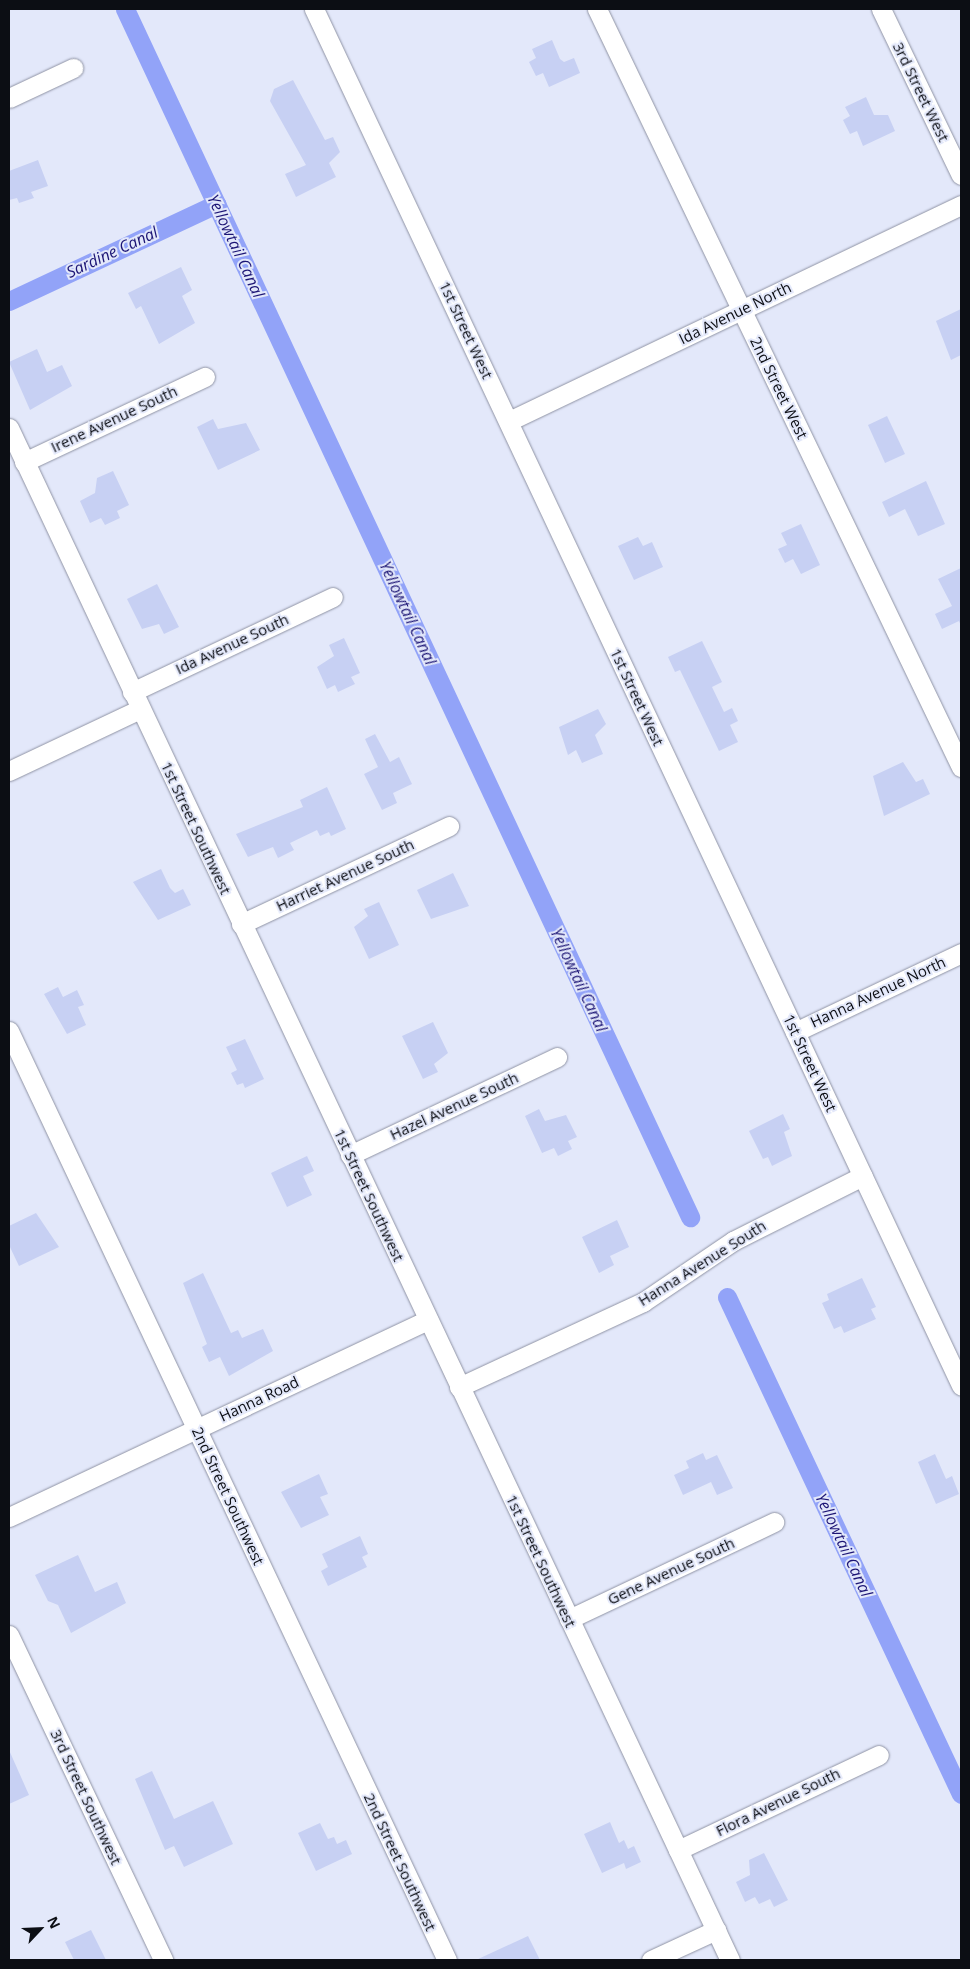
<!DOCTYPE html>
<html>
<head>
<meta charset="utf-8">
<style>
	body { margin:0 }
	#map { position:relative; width:970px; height:1969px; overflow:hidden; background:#e3e8fa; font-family:"Open Sans",sans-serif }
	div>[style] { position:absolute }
	.canal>* { height:19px; margin:-9.5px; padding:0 9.5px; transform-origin:9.5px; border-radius:9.5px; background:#92a3f8 }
	.building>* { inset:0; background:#c7d0f3 }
	.roads { filter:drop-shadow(0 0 1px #8f93a4) drop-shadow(0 0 1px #8f93a4) }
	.minor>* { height:19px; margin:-9.5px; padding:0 9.5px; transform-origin:9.5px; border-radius:9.5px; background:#fff }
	span { translate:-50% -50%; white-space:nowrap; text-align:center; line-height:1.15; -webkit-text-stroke:4px #e3e8fa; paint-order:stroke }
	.street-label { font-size:15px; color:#0c0e14 }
	.water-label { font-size:16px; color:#1c1575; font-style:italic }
	.frame { position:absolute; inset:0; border:10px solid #0c0e14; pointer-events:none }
	.north { position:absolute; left:15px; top:1904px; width:50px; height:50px; -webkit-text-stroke:4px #e3e8fa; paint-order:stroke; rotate:65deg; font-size:14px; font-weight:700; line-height:20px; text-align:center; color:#0c0e14 }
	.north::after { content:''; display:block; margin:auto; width:18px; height:22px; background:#0c0e14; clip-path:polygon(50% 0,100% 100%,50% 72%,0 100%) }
</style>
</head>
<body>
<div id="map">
	<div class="canal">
		<div style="left:125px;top:9px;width:1334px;rotate:64.93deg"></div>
		<div style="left:9px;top:301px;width:229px;rotate:-25.1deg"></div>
		<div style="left:727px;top:1297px;width:549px;rotate:64.79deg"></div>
	</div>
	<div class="building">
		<div style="clip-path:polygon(552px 40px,560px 59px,564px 62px,574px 58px,580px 73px,549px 87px,543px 73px,536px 76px,529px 62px,536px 58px,532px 49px)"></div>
		<div style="clip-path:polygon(293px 80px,325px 140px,333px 137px,340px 152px,329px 163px,336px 177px,296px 197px,285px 174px,306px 165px,270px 101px,274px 89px)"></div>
		<div style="clip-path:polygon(866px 97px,874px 115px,888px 115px,895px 131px,863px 146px,857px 131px,850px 134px,843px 120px,850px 116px,845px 107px)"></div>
		<div style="clip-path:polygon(38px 160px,48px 186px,31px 192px,34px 198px,19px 203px,17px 198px,9px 200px,9px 171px)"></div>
		<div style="clip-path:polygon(181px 267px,192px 290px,182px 296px,195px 323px,159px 344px,141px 306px,136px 309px,128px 293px)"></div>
		<div style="clip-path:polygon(961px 309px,961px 355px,951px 360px,936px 321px)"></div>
		<div style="clip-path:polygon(37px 349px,47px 372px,62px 365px,72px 386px,30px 410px,9px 362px)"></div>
		<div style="clip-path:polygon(887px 416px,905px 454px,885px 463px,868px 425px)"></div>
		<div style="clip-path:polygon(213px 419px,218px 429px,246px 423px,260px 450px,218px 470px,197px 427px)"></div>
		<div style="clip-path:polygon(113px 471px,129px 505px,117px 511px,120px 518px,105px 525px,101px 518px,90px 523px,80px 501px,95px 493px,97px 478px)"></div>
		<div style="clip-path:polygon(926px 481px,945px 524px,918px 536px,905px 509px,889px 517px,882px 502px)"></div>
		<div style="clip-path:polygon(801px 524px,820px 565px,801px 574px,793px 559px,785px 563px,778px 549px,787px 545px,781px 533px)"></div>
		<div style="clip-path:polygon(638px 537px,643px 546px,652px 542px,663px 567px,634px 580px,618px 546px)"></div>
		<div style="clip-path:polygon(961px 568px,961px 626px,959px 621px,942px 629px,935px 614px,952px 606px,938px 579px)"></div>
		<div style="clip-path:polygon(157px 584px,179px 627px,164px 634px,159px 624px,142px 629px,127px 599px)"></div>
		<div style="clip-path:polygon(344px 638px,360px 673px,351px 677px,355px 684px,338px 692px,335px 685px,327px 689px,317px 667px,334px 656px,329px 645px)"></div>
		<div style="clip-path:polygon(702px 641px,722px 682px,712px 687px,724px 712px,732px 708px,738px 721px,730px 725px,738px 742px,719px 751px,680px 670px,675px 672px,668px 657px)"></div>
		<div style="clip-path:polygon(598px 709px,606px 724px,595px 735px,603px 754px,582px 763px,576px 750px,568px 755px,559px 727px)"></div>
		<div style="clip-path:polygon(375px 734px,390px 762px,399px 757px,412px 784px,393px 793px,397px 803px,382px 810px,364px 774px,378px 767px,365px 739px)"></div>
		<div style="clip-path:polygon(903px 762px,916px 782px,923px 779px,930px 794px,884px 816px,873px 776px)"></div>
		<div style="clip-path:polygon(327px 787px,346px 829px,331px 836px,329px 832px,320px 836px,317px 830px,290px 843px,294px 850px,278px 858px,273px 847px,248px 857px,236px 834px,303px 807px,300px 800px)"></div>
		<div style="clip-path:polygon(161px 869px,170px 888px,175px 893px,183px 889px,191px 905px,158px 920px,133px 882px)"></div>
		<div style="clip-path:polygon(453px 873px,469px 906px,431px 919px,417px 890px)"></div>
		<div style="clip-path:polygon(379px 902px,399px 945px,369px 959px,354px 927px,368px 916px,364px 909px)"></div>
		<div style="clip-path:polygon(58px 987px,63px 997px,77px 990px,84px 1005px,78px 1007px,86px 1025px,67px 1034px,44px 994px)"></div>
		<div style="clip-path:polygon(433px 1022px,448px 1053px,434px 1064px,438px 1072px,423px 1079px,402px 1036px)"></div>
		<div style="clip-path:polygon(245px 1039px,264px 1079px,245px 1088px,243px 1083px,237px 1085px,231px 1073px,237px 1070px,226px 1047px)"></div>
		<div style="clip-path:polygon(539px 1109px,545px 1121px,566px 1115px,577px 1137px,568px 1141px,572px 1149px,558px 1156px,554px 1148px,542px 1153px,525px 1116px)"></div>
		<div style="clip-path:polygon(783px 1114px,790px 1129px,784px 1132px,792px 1156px,772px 1166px,768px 1157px,763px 1159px,749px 1131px)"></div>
		<div style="clip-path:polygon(307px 1156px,314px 1171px,303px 1176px,312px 1195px,287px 1207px,271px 1173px)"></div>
		<div style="clip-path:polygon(36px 1213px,59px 1247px,19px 1266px,9px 1245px,9px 1226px)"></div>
		<div style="clip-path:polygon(617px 1220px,629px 1247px,610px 1256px,614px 1265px,599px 1273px,582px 1237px)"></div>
		<div style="clip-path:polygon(203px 1273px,231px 1333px,238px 1330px,242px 1338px,263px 1329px,273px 1351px,229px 1376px,220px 1357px,209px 1362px,202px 1347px,207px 1344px,183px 1283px)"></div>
		<div style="clip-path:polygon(862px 1278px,876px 1307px,871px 1309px,876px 1319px,844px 1333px,841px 1326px,834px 1329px,822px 1303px,829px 1300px,827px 1294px)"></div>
		<div style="clip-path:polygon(703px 1453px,706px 1460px,717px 1455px,733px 1488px,717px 1495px,711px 1482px,683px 1495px,674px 1475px,689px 1468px,686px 1461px)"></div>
		<div style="clip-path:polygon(935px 1454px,946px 1479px,952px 1476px,959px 1494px,936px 1504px,918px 1462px)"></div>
		<div style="clip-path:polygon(319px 1474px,328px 1494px,320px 1497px,329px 1515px,301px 1528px,281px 1492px)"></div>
		<div style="clip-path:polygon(360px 1536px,368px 1554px,362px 1557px,367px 1567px,328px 1586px,321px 1571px,328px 1567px,322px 1554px)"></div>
		<div style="clip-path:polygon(78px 1555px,95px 1592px,117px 1582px,126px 1603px,71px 1633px,58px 1605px,48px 1601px,35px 1575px)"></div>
		<div style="clip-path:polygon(9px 1750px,29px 1795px,9px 1804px)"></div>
		<div style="clip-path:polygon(152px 1771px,174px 1819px,213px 1801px,233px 1844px,184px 1867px,174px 1846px,165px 1850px,135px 1779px)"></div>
		<div style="clip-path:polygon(610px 1822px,619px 1843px,624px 1840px,628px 1849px,634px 1846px,641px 1862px,626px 1869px,624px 1863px,602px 1873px,584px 1834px)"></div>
		<div style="clip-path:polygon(320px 1823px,328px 1839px,334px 1837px,337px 1844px,346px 1840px,352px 1854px,316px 1871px,298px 1833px)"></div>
		<div style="clip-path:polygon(764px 1853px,788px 1900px,774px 1907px,770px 1899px,759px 1904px,755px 1897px,745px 1902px,736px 1882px,750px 1875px,749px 1860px)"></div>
		<div style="clip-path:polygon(91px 1930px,106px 1960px,74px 1960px,65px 1942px)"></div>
		<div style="clip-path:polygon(528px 1936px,540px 1960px,476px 1960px)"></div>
	</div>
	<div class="roads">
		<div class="minor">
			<div style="left:314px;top:9px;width:1521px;rotate:64.82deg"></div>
			<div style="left:597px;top:9px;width:841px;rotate:64.35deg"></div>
			<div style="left:881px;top:9px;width:184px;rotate:64.3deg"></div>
			<div style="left:9px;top:98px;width:71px;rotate:-25.1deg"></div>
			<div style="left:509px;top:421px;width:501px;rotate:-25.54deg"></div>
			<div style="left:9px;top:428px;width:1693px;rotate:64.8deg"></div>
			<div style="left:24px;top:462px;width:200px;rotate:-25.2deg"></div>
			<div style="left:132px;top:692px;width:222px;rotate:-25.3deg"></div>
			<div style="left:9px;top:771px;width:145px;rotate:-25.3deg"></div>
			<div style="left:241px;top:924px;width:230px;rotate:-25.2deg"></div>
			<div style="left:9px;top:1031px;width:1027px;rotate:64.76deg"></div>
			<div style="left:795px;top:1032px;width:184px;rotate:-25.4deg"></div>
			<div style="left:350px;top:1155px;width:229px;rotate:-25.3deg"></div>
			<div style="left:459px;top:1387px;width:203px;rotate:-24.8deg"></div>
			<div style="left:643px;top:1302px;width:109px;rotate:-34.1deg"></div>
			<div style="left:733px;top:1241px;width:145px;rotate:-26.6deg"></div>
			<div style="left:9px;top:1517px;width:463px;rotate:-25.2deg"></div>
			<div style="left:569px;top:1619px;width:227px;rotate:-25.3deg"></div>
			<div style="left:9px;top:1635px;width:360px;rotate:64.6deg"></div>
			<div style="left:678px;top:1850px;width:222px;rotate:-25.3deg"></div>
			<div style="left:651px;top:1960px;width:72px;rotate:-24.8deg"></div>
		</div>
	</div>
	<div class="street-label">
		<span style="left:921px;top:92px;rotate:64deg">3rd Street West</span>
		<span style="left:735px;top:313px;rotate:-26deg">Ida Avenue North</span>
		<span style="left:466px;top:330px;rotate:65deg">1st Street West</span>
		<span style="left:779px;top:388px;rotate:64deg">2nd Street West</span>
		<span style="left:114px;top:419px;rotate:-25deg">Irene Avenue South</span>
		<span style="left:232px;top:644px;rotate:-25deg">Ida Avenue South</span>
		<span style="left:637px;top:697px;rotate:65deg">1st Street West</span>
		<span style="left:196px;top:828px;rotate:65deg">1st Street Southwest</span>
		<span style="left:345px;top:875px;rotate:-25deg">Harriet Avenue South</span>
		<span style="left:878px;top:992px;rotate:-25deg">Hanna Avenue North</span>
		<span style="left:810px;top:1063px;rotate:65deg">1st Street West</span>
		<span style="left:454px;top:1106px;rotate:-25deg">Hazel Avenue South</span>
		<span style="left:369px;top:1195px;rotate:65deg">1st Street Southwest</span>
		<span style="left:702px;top:1263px;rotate:-32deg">Hanna Avenue South</span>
		<span style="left:259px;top:1399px;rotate:-25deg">Hanna Road</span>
		<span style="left:228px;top:1496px;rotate:65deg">2nd Street Southwest</span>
		<span style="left:541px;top:1561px;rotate:65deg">1st Street Southwest</span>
		<span style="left:671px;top:1571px;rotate:-25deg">Gene Avenue South</span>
		<span style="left:86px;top:1797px;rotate:65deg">3rd Street Southwest</span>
		<span style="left:778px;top:1802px;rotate:-26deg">Flora Avenue South</span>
		<span style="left:400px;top:1862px;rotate:65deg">2nd Street Southwest</span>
	</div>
	<div class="water-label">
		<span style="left:236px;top:246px;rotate:65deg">Yellowtail Canal</span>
		<span style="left:112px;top:252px;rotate:-25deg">Sardine Canal</span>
		<span style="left:408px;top:613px;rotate:65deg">Yellowtail Canal</span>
		<span style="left:579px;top:980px;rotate:65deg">Yellowtail Canal</span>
		<span style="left:844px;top:1545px;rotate:65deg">Yellowtail Canal</span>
	</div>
	<div class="frame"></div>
	<div class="north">N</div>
</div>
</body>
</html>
